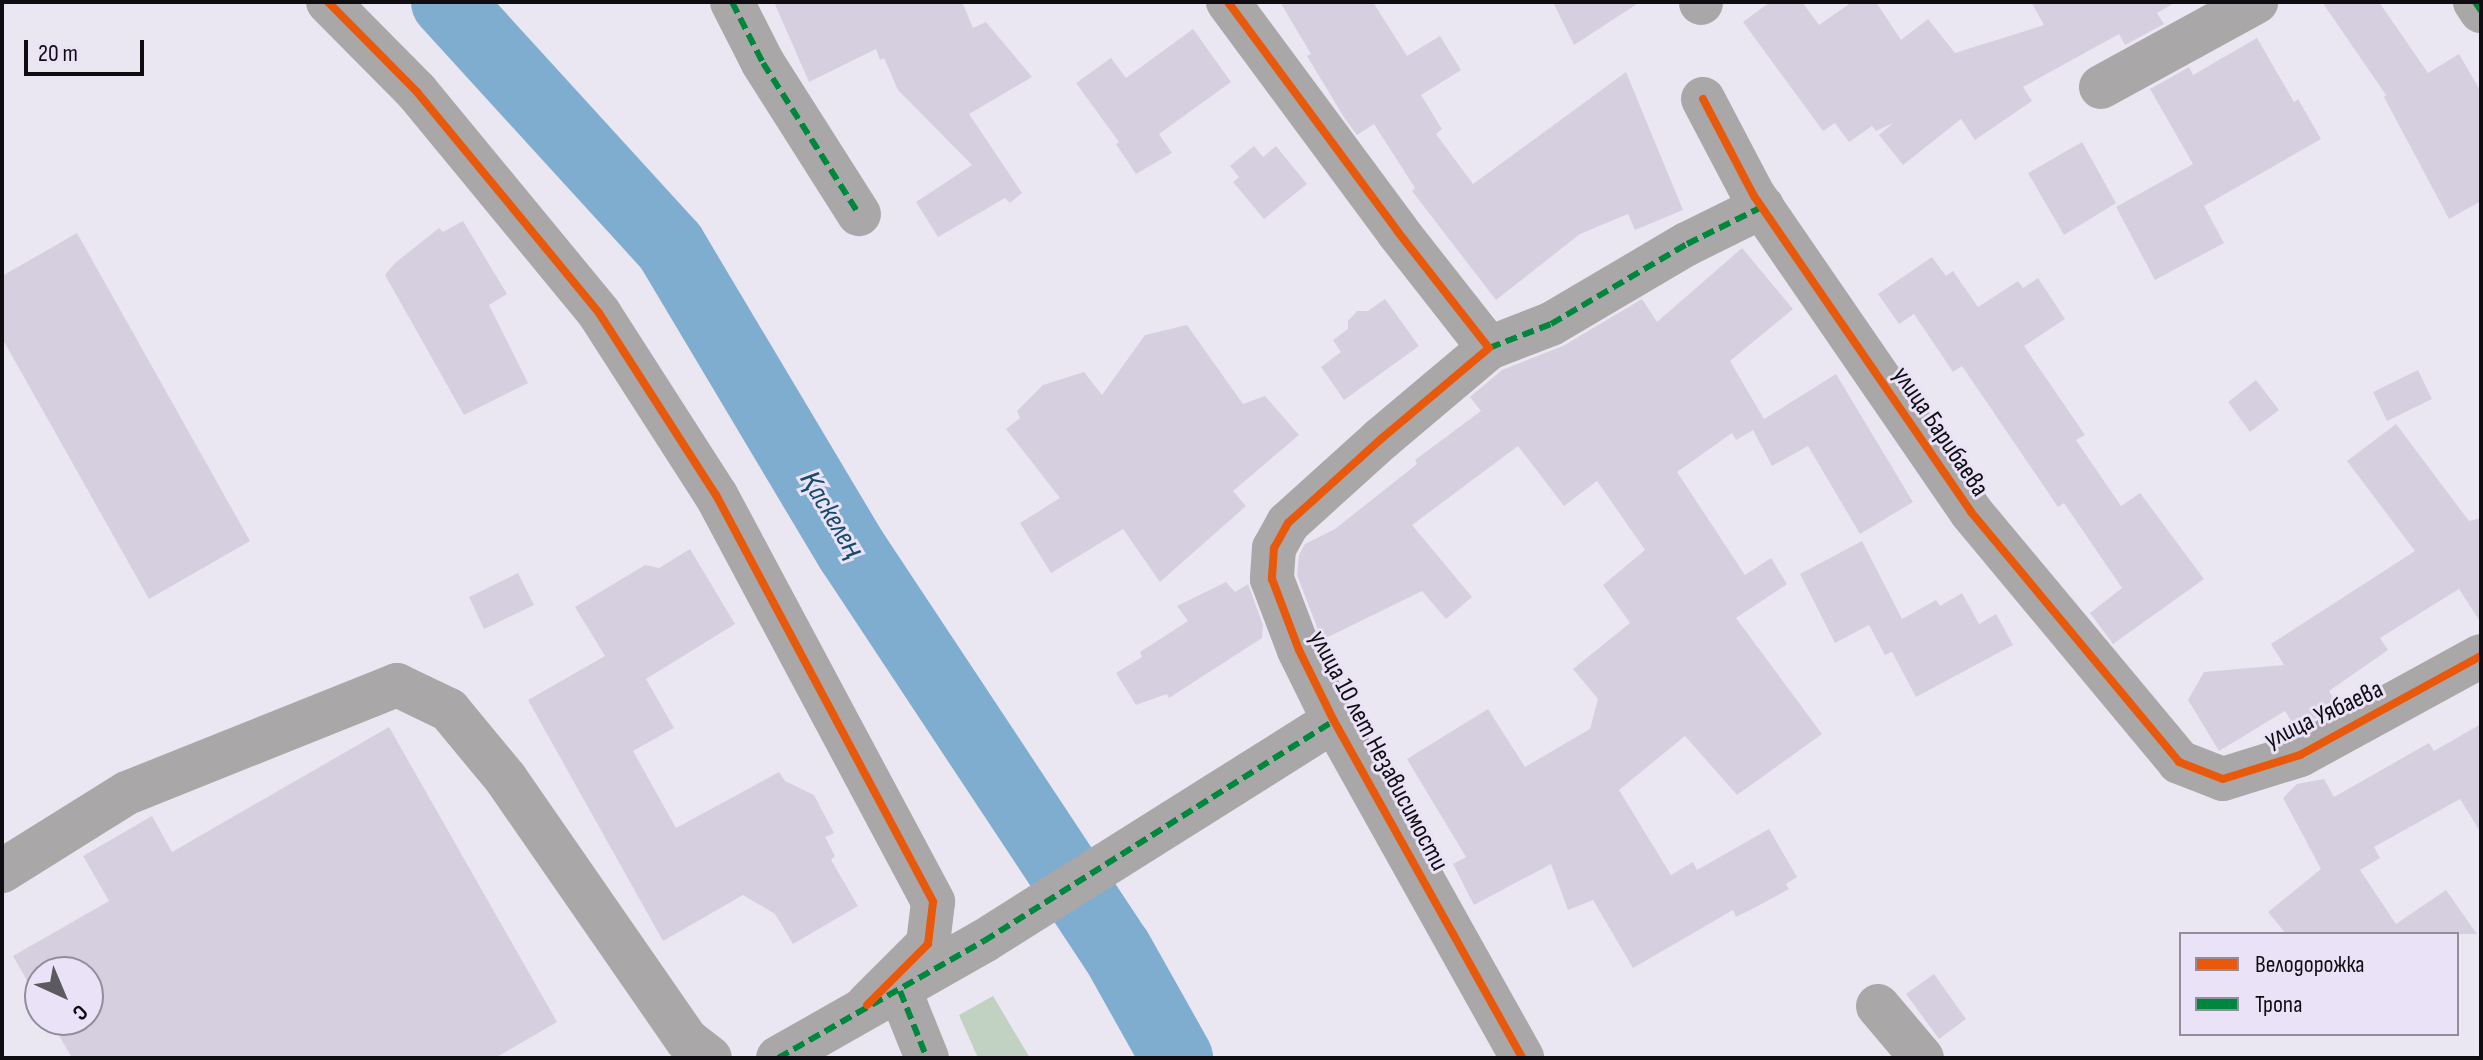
<!DOCTYPE html>
<html>
<head>
<meta charset="utf-8">
<style>
	body { margin:0 }
	#map { position:relative; width:2483px; height:1060px; overflow:hidden; background:#ebe7f2; font-family:"Sofia Sans Condensed",sans-serif }
	div>[style] { position:absolute }
	.green>* { inset:0; background:#c1d2c3 }
	.river>* { height:72px; margin:-36px; padding:0 36px; transform-origin:36px; border-radius:36px; background:#7eadd0 }
	.building>* { inset:0; background:#d6cfe0 }
	.minor>* { height:44px; margin:-22px; padding:0 22px; transform-origin:22px; border-radius:22px; background:#aaa7a8 }
	.quiet>* { height:6px; margin-top:-3px; transform-origin:0; background:repeating-linear-gradient(90deg,#00873e 0 12px,transparent 0 18px) }
	.cycleway>* { height:8px; margin:-4px; padding:0 4px; transform-origin:4px; border-radius:4px; background:#e8590c }
	span { translate:-50% -50%; white-space:nowrap; text-align:center; line-height:1.15; -webkit-text-stroke:6px #eae2f6; paint-order:stroke }
	.street-label { font-size:26px; color:#0f0c12 }
	.water-label { font-size:28px; color:#154a6a; font-style:italic }
	.frame { position:absolute; inset:0; border:4px solid #0f0c12; pointer-events:none }
	.legend { position:absolute; left:2179px; top:932px; width:280px; height:104px; box-sizing:border-box; background:#eae2f6; border:2px solid #928c9b; margin:0; padding:10px 14px; list-style:none; font-size:24px; color:#0f0c12 }
	.legend li { display:flex; align-items:center; gap:16px; height:40px }
	.legend b { width:40px; border:2px solid #928c9b }
	.north { position:absolute; left:24px; top:956px; width:80px; height:80px; box-sizing:border-box; background:#eae2f6; border:2px solid #928c9b; border-radius:50%; rotate:136deg; font-size:22px; font-weight:700; line-height:32px; text-align:center; color:#0f0c12 }
	.north::after { content:''; display:block; margin:auto; width:28px; height:36px; background:#5c5960; clip-path:polygon(50% 0,100% 100%,50% 72%,0 100%) }
	.scale { position:absolute; left:24px; top:40px; width:120px; height:36px; box-sizing:border-box; border:4px solid #0f0c12; border-top:0; padding-left:10px; font-size:24px; line-height:28px; white-space:nowrap; color:#0f0c12; -webkit-text-stroke:6px #eae2f6; paint-order:stroke }
</style>
</head>
<body>
<div id="map">
	<div class="green">
		<div style="clip-path:polygon(993px 996px,1030px 1058px,978px 1058px,959px 1015px)"></div>
	</div>
	<div class="river">
		<div style="left:447px;top:2px;width:331px;rotate:47.6deg"></div>
		<div style="left:670px;top:246px;width:355px;rotate:59.2deg"></div>
		<div style="left:852px;top:551px;width:480px;rotate:56.5deg"></div>
		<div style="left:1117px;top:951px;width:123px;rotate:60.7deg"></div>
	</div>
	<div class="building">
		<div style="clip-path:polygon(774px 2px,962px 2px,973px 28px,986px 22px,1032px 77px,969px 114px,1022px 193px,1010px 203px,1005px 198px,938px 237px,916px 202px,972px 165px,898px 90px,884px 58px,880px 60px,876px 49px,809px 82px)"></div>
		<div style="clip-path:polygon(1280px 2px,1373px 2px,1407px 56px,1440px 36px,1461px 70px,1421px 95px,1442px 129px,1436px 134px,1473px 184px,1626px 72px,1683px 210px,1635px 230px,1628px 214px,1580px 234px,1496px 300px,1412px 191px,1415px 188px,1374px 124px,1357px 135px,1345px 119px,1307px 56px,1311px 54px)"></div>
		<div style="clip-path:polygon(1553px 2px,1640px 2px,1574px 45px)"></div>
		<div style="clip-path:polygon(1770px 2px,1802px 2px,1819px 25px,1852px 2px,1876px 2px,1901px 40px,1928px 19px,1955px 53px,2044px 25px,2031px 2px,2176px 2px,2157px 13px,2164px 24px,2125px 45px,2119px 34px,2023px 87px,2032px 101px,1975px 140px,1961px 119px,1903px 165px,1879px 135px,1893px 123px,1876px 131px,1872px 126px,1849px 142px,1835px 123px,1823px 131px,1743px 22px)"></div>
		<div style="clip-path:polygon(2322px 2px,2379px 2px,2428px 73px,2459px 54px,2481px 92px,2481px 201px,2449px 219px,2384px 97px,2386px 95px)"></div>
		<div style="clip-path:polygon(1193px 29px,1231px 82px,1159px 134px,1172px 153px,1136px 174px,1116px 144px,1119px 142px,1076px 83px,1111px 58px,1126px 78px)"></div>
		<div style="clip-path:polygon(2257px 38px,2294px 102px,2298px 99px,2321px 139px,2204px 206px,2224px 243px,2155px 280px,2116px 207px,2193px 164px,2150px 89px,2189px 67px,2193px 75px)"></div>
		<div style="clip-path:polygon(2082px 142px,2116px 203px,2064px 235px,2028px 173px)"></div>
		<div style="clip-path:polygon(1254px 146px,1263px 157px,1276px 146px,1307px 184px,1264px 219px,1233px 182px,1239px 177px,1230px 166px)"></div>
		<div style="clip-path:polygon(463px 221px,507px 294px,489px 305px,528px 383px,464px 415px,385px 275px,395px 263px,439px 228px,443px 232px)"></div>
		<div style="clip-path:polygon(77px 233px,250px 541px,149px 599px,2px 338px,2px 276px)"></div>
		<div style="clip-path:polygon(1742px 248px,1793px 309px,1730px 361px,1764px 419px,1836px 374px,1913px 502px,1860px 534px,1808px 446px,1772px 466px,1753px 430px,1736px 440px,1732px 433px,1677px 472px,1745px 575px,1771px 558px,1787px 584px,1736px 618px,1822px 734px,1737px 795px,1685px 736px,1619px 790px,1671px 875px,1693px 862px,1697px 870px,1769px 829px,1797px 877px,1786px 884px,1789px 889px,1756px 907px,1736px 917px,1733px 910px,1633px 968px,1593px 900px,1568px 910px,1551px 864px,1474px 905px,1453px 864px,1466px 857px,1407px 759px,1488px 709px,1525px 767px,1590px 729px,1598px 699px,1573px 669px,1630px 623px,1603px 585px,1645px 550px,1597px 481px,1564px 506px,1518px 446px,1412px 525px,1472px 597px,1446px 619px,1422px 591px,1322px 640px,1297px 575px,1299px 555px,1305px 544px,1335px 529px,1417px 464px,1415px 460px,1481px 411px,1470px 397px,1502px 370px,1563px 346px,1642px 299px,1657px 322px)"></div>
		<div style="clip-path:polygon(1932px 257px,1946px 276px,1953px 271px,1978px 307px,2018px 281px,2023px 288px,2038px 278px,2065px 319px,2024px 346px,2085px 435px,2076px 440px,2121px 506px,2140px 493px,2204px 579px,2113px 644px,2090px 613px,2122px 588px,2064px 503px,2058px 507px,1962px 366px,1953px 372px,1914px 314px,1899px 324px,1878px 294px)"></div>
		<div style="clip-path:polygon(1385px 299px,1419px 346px,1344px 400px,1321px 367px,1341px 352px,1333px 340px,1348px 329px,1348px 321px,1357px 311px,1368px 311px)"></div>
		<div style="clip-path:polygon(1187px 325px,1243px 404px,1265px 396px,1299px 435px,1233px 491px,1246px 506px,1160px 582px,1123px 529px,1051px 573px,1020px 523px,1060px 498px,1006px 429px,1020px 418px,1017px 411px,1043px 385px,1084px 372px,1102px 395px,1145px 335px)"></div>
		<div style="clip-path:polygon(2418px 370px,2432px 399px,2387px 421px,2373px 392px)"></div>
		<div style="clip-path:polygon(2256px 380px,2279px 410px,2250px 432px,2228px 402px)"></div>
		<div style="clip-path:polygon(2396px 424px,2469px 521px,2481px 518px,2481px 623px,2459px 589px,2380px 638px,2388px 650px,2329px 691px,2338px 706px,2296px 729px,2285px 711px,2219px 751px,2188px 700px,2204px 672px,2284px 665px,2271px 644px,2415px 551px,2347px 461px)"></div>
		<div style="clip-path:polygon(1862px 541px,1902px 619px,1936px 600px,1940px 606px,1962px 593px,1979px 624px,1996px 614px,2013px 645px,1916px 697px,1892px 652px,1885px 655px,1869px 625px,1835px 643px,1800px 574px)"></div>
		<div style="clip-path:polygon(690px 549px,735px 624px,646px 679px,674px 728px,633px 751px,676px 828px,779px 772px,785px 781px,814px 795px,834px 833px,825px 837px,835px 856px,831px 860px,858px 906px,793px 944px,775px 914px,743px 895px,663px 941px,528px 700px,605px 656px,575px 607px,645px 565px,659px 568px)"></div>
		<div style="clip-path:polygon(518px 573px,534px 605px,484px 629px,469px 597px)"></div>
		<div style="clip-path:polygon(1226px 582px,1235px 592px,1248px 584px,1263px 625px,1262px 638px,1169px 698px,1167px 694px,1136px 705px,1116px 673px,1142px 657px,1140px 652px,1188px 621px,1177px 606px)"></div>
		<div style="clip-path:polygon(2481px 724px,2481px 833px,2460px 799px,2374px 847px,2380px 858px,2360px 870px,2396px 924px,2446px 890px,2477px 934px,2286px 934px,2268px 912px,2321px 869px,2283px 798px,2297px 784px,2324px 779px,2334px 797px,2429px 743px,2434px 751px)"></div>
		<div style="clip-path:polygon(389px 727px,557px 1022px,495px 1058px,72px 1058px,50px 1020px,88px 1020px,88px 972px,40px 972px,40px 1003px,13px 956px,109px 901px,83px 856px,152px 816px,172px 852px)"></div>
		<div style="clip-path:polygon(1934px 974px,1966px 1019px,1939px 1039px,1906px 994px)"></div>
	</div>
	<div class="minor">
		<div style="left:328px;top:2px;width:127px;rotate:45.3deg"></div>
		<div style="left:417px;top:92px;width:286px;rotate:50.5deg"></div>
		<div style="left:599px;top:313px;width:216px;rotate:57.3deg"></div>
		<div style="left:716px;top:495px;width:461px;rotate:61.9deg"></div>
		<div style="left:933px;top:902px;width:42px;rotate:96.8deg"></div>
		<div style="left:928px;top:944px;width:86px;rotate:135deg"></div>
		<div style="left:732px;top:2px;width:68px;rotate:63.1deg"></div>
		<div style="left:763px;top:63px;width:179px;rotate:57.6deg"></div>
		<div style="left:1228px;top:2px;width:286px;rotate:53.5deg"></div>
		<div style="left:1398px;top:232px;width:147px;rotate:51.9deg"></div>
		<div style="left:1489px;top:348px;width:141px;rotate:139.9deg"></div>
		<div style="left:1381px;top:439px;width:125px;rotate:137.9deg"></div>
		<div style="left:1288px;top:523px;width:29px;rotate:119deg"></div>
		<div style="left:1274px;top:548px;width:31px;rotate:94deg"></div>
		<div style="left:1272px;top:579px;width:76px;rotate:69.2deg"></div>
		<div style="left:1299px;top:650px;width:79px;rotate:63.8deg"></div>
		<div style="left:1334px;top:721px;width:386px;rotate:60.8deg"></div>
		<div style="left:1701px;top:2px;width:1px;rotate:90deg"></div>
		<div style="left:2475px;top:2px;width:11px;rotate:56deg"></div>
		<div style="left:2101px;top:87px;width:177px;rotate:-28.7deg"></div>
		<div style="left:1703px;top:99px;width:110px;rotate:62.3deg"></div>
		<div style="left:1754px;top:196px;width:383px;rotate:55.5deg"></div>
		<div style="left:1971px;top:512px;width:325px;rotate:50.2deg"></div>
		<div style="left:2179px;top:762px;width:47px;rotate:21.1deg"></div>
		<div style="left:2223px;top:779px;width:81px;rotate:-17.3deg"></div>
		<div style="left:2300px;top:755px;width:206px;rotate:-28.7deg"></div>
		<div style="left:1489px;top:348px;width:66px;rotate:-21.2deg"></div>
		<div style="left:1551px;top:324px;width:158px;rotate:-30.5deg"></div>
		<div style="left:1687px;top:244px;width:84px;rotate:-26.3deg"></div>
		<div style="left:2px;top:871px;width:147px;rotate:-32deg"></div>
		<div style="left:127px;top:793px;width:291px;rotate:-21.8deg"></div>
		<div style="left:397px;top:685px;width:58px;rotate:25.7deg"></div>
		<div style="left:449px;top:710px;width:89px;rotate:50.4deg"></div>
		<div style="left:506px;top:779px;width:318px;rotate:55.3deg"></div>
		<div style="left:687px;top:1040px;width:29px;rotate:38deg"></div>
		<div style="left:900px;top:991px;width:72px;rotate:68.1deg"></div>
		<div style="left:1878px;top:1006px;width:68px;rotate:49.8deg"></div>
		<div style="left:778px;top:1058px;width:237px;rotate:-29.6deg"></div>
		<div style="left:984px;top:941px;width:413px;rotate:-32.2deg"></div>
	</div>
	<div class="quiet">
		<div style="left:732px;top:2px;width:68px;rotate:63.1deg"></div>
		<div style="left:763px;top:63px;width:179px;rotate:57.6deg"></div>
		<div style="left:1701px;top:2px;width:1px;rotate:90deg"></div>
		<div style="left:2475px;top:2px;width:11px;rotate:56deg"></div>
		<div style="left:1489px;top:348px;width:66px;rotate:-21.2deg"></div>
		<div style="left:1551px;top:324px;width:158px;rotate:-30.5deg"></div>
		<div style="left:1687px;top:244px;width:84px;rotate:-26.3deg"></div>
		<div style="left:900px;top:991px;width:72px;rotate:68.1deg"></div>
		<div style="left:778px;top:1058px;width:237px;rotate:-29.6deg"></div>
		<div style="left:984px;top:941px;width:413px;rotate:-32.2deg"></div>
	</div>
	<div class="cycleway">
		<div style="left:328px;top:2px;width:127px;rotate:45.3deg"></div>
		<div style="left:417px;top:92px;width:286px;rotate:50.5deg"></div>
		<div style="left:599px;top:313px;width:216px;rotate:57.3deg"></div>
		<div style="left:716px;top:495px;width:461px;rotate:61.9deg"></div>
		<div style="left:933px;top:902px;width:42px;rotate:96.8deg"></div>
		<div style="left:928px;top:944px;width:86px;rotate:135deg"></div>
		<div style="left:1228px;top:2px;width:286px;rotate:53.5deg"></div>
		<div style="left:1398px;top:232px;width:147px;rotate:51.9deg"></div>
		<div style="left:1489px;top:348px;width:141px;rotate:139.9deg"></div>
		<div style="left:1381px;top:439px;width:125px;rotate:137.9deg"></div>
		<div style="left:1288px;top:523px;width:29px;rotate:119deg"></div>
		<div style="left:1274px;top:548px;width:31px;rotate:94deg"></div>
		<div style="left:1272px;top:579px;width:76px;rotate:69.2deg"></div>
		<div style="left:1299px;top:650px;width:79px;rotate:63.8deg"></div>
		<div style="left:1334px;top:721px;width:386px;rotate:60.8deg"></div>
		<div style="left:1703px;top:99px;width:110px;rotate:62.3deg"></div>
		<div style="left:1754px;top:196px;width:383px;rotate:55.5deg"></div>
		<div style="left:1971px;top:512px;width:325px;rotate:50.2deg"></div>
		<div style="left:2179px;top:762px;width:47px;rotate:21.1deg"></div>
		<div style="left:2223px;top:779px;width:81px;rotate:-17.3deg"></div>
		<div style="left:2300px;top:755px;width:206px;rotate:-28.7deg"></div>
	</div>
	<div class="street-label">
		<span style="left:1940px;top:432px;rotate:56deg">улица Барибаева</span>
		<span style="left:2324px;top:715px;rotate:-25deg">улица Уябаева</span>
		<span style="left:1378px;top:751px;rotate:62deg">улица 10 лет Независимости</span>
	</div>
	<div class="water-label">
		<span style="left:831px;top:515px;rotate:59deg">Қаскелең</span>
	</div>
	<div class="frame"></div>
	<ul class="legend">
	<li><b style="height:10px;background:#e8590c"></b>Велодорожка</li>
	<li><b style="height:10px;background:#00873e"></b>Тропа</li>
	</ul>
	<div class="north">С</div>
	<div class="scale">20 m</div>
</div>
</body>
</html>
